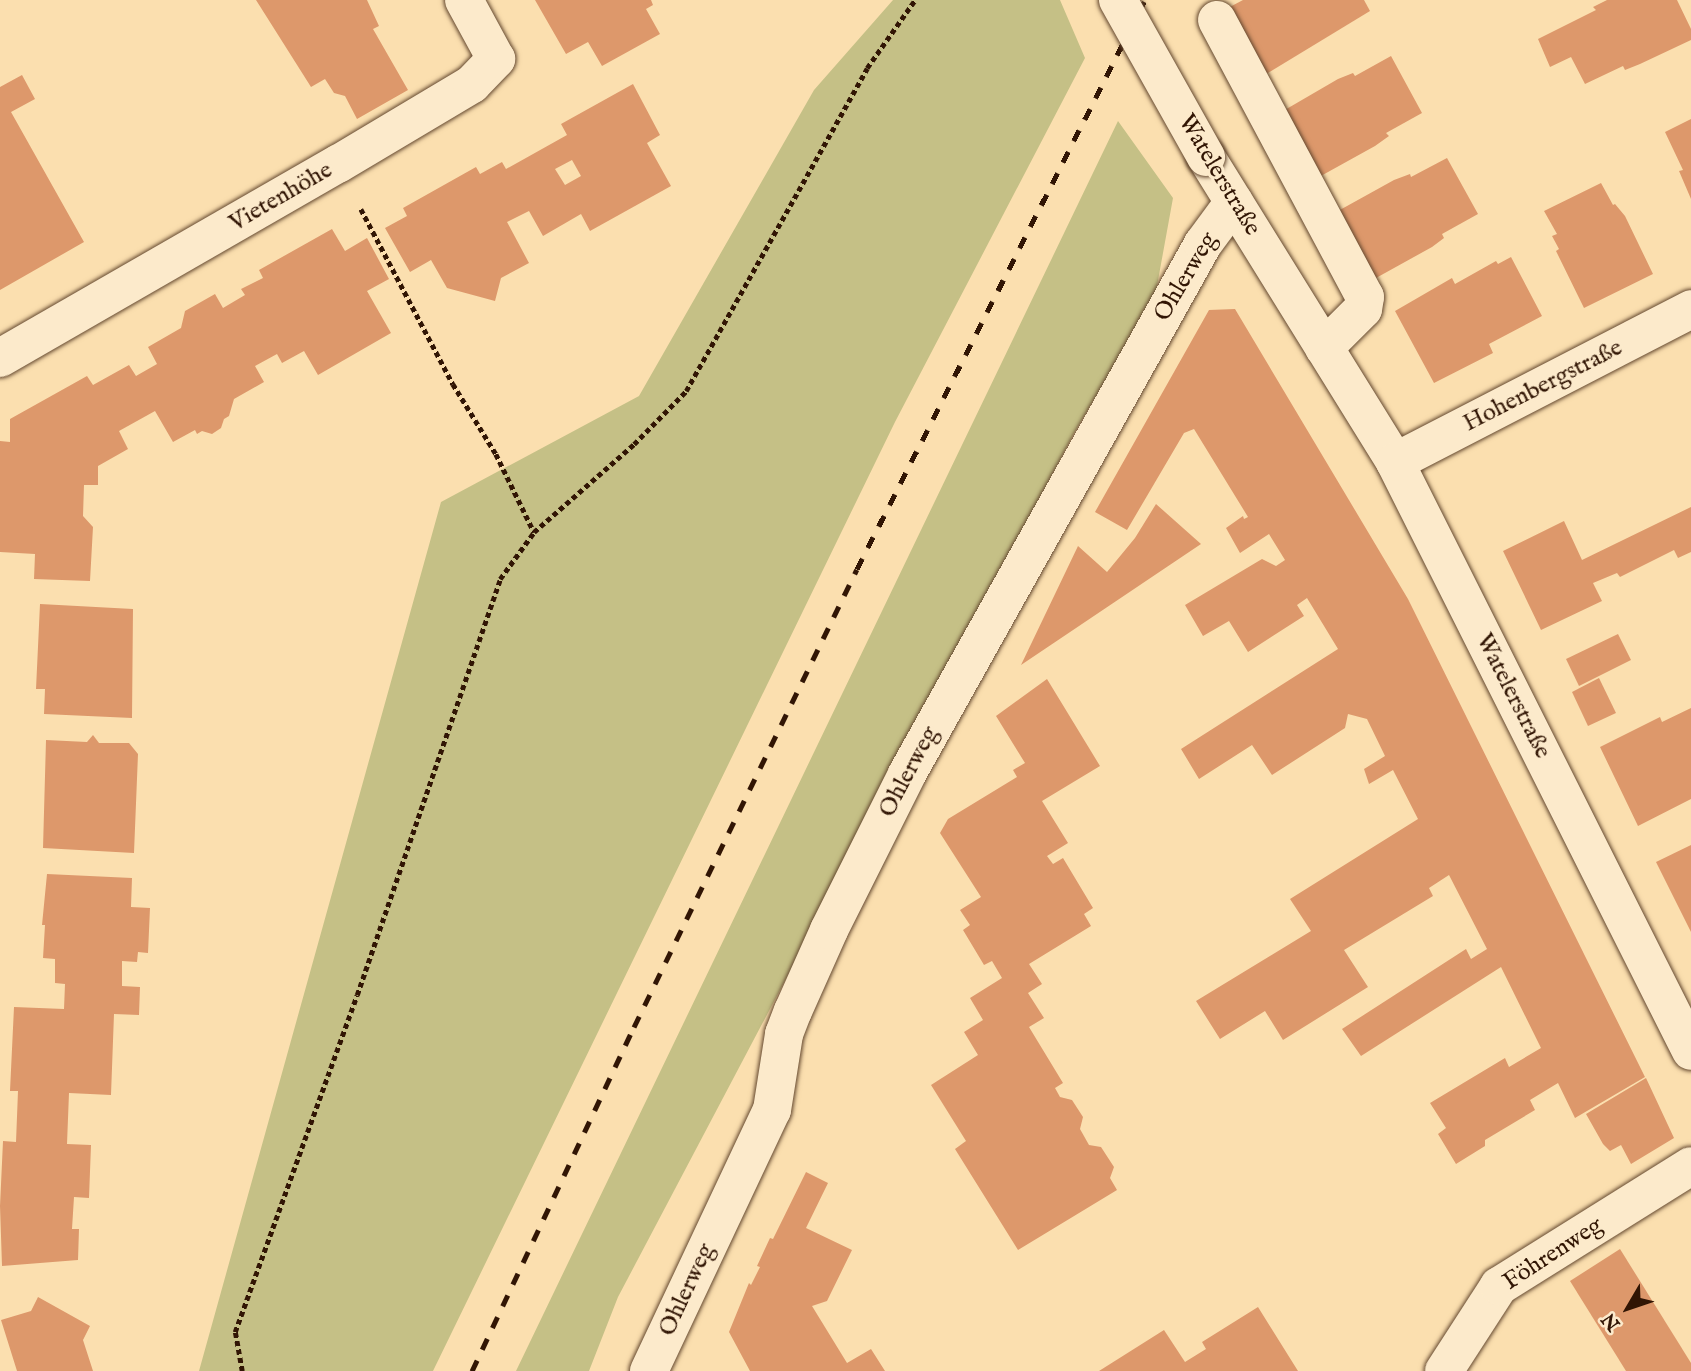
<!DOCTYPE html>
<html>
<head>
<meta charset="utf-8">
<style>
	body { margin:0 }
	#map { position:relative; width:1691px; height:1371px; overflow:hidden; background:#fbdfaf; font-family:"IM FELL English",serif }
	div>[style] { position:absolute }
	.green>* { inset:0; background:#c5c086 }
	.building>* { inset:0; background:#dd986b }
	.path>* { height:4.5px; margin-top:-2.25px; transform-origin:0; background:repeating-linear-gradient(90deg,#311504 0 5px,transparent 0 8.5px) }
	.roads { filter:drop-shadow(0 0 2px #64482f) drop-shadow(0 0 2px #64482f) }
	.minor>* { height:38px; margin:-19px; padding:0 19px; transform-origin:19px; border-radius:19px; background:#fceacb }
	.rail>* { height:5px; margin-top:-2.5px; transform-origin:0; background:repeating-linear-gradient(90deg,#311504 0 12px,transparent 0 24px) }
	.bridges { filter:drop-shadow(0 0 2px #64482f) drop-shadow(0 0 2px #64482f) }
	.minor-bridge>* { height:38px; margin:-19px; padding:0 19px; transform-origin:19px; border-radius:19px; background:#fceacb }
	span { translate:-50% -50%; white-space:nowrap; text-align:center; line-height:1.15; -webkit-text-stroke:6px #fceacb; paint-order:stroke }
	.street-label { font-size:24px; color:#311504 }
	.north { position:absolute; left:1593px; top:1273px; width:70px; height:70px; -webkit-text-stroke:5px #fceacb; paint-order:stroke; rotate:231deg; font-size:19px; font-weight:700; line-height:28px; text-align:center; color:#311504 }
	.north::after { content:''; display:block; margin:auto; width:24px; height:32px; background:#311504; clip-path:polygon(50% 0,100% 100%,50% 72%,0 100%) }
</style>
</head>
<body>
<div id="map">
	<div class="green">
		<div style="clip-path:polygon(893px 0,1060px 0,1085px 58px,895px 422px,433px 1371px,199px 1371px,441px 502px,639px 396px,814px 90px)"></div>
		<div style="clip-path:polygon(1118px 121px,1173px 198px,1155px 297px,1074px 433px,618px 1297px,589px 1371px,516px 1371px)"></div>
	</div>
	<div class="building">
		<div style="clip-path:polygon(256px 0,367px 0,379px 26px,373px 29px,408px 90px,357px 119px,345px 96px,334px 93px,325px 79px,311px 87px)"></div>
		<div style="clip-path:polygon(535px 0,651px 0,653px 5px,646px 9px,660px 34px,602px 66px,588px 42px,566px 54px)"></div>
		<div style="clip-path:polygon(1243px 0,1364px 0,1370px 11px,1263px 76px,1226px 9px)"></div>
		<div style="clip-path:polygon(1607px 0,1677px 0,1691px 29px,1691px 40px,1640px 64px,1625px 70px,1623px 66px,1585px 84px,1571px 57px,1550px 67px,1538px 39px,1596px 10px,1593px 7px)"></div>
		<div style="clip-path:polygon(1391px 56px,1422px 113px,1386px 133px,1389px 136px,1375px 146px,1319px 177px,1283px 111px,1338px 79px,1353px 73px,1355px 76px)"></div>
		<div style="clip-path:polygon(22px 75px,35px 99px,11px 112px,84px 242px,0 290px,0 87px)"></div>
		<div style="clip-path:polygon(evenodd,633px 84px,660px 135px,647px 143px,671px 186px,590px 231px,581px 214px,543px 236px,529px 211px,507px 222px,529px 263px,501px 278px,495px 301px,447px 288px,431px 260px,410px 272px,385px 228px,407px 216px,403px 208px,476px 167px,480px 174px,502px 162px,506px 169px,567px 135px,561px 124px,633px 84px,572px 160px,581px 176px,565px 185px,555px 169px,572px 160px)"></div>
		<div style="clip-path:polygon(1691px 119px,1691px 199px,1679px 171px,1683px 170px,1665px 132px)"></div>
		<div style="clip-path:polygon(1447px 158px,1478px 214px,1442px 234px,1444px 238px,1432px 247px,1376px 278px,1338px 211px,1394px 180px,1410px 174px,1411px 177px)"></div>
		<div style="clip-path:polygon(1601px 183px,1613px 205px,1615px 204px,1625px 216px,1653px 274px,1584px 308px,1556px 251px,1559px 249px,1552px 236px,1557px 234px,1544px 211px)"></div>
		<div style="clip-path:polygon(332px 229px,345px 251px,367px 238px,389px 279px,367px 291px,391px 333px,318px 375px,304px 351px,282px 363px,277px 354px,255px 366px,264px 382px,234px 399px,229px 416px,224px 419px,221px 428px,212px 434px,202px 431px,197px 434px,195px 430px,173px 442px,155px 411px,119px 431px,128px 449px,98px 466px,98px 485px,84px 485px,83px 516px,93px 527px,90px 581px,34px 579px,35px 554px,0 552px,0 441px,10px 442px,10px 419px,87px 376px,93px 385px,129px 365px,136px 376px,157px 364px,148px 347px,181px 328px,185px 311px,215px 294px,223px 308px,245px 295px,241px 289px,263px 278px,259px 270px)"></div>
		<div style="clip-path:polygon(1511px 257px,1542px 316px,1489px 344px,1493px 353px,1434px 383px,1395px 311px,1452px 278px,1455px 284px,1496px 261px,1498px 264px)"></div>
		<div style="clip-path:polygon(1235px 309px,1408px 599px,1645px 1077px,1575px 1118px,1558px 1083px,1530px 1100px,1535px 1110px,1485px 1140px,1485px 1146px,1456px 1164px,1438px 1134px,1446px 1128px,1430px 1103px,1505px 1058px,1509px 1067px,1541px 1048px,1501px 967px,1361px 1056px,1342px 1029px,1466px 949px,1471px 959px,1487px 949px,1449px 875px,1429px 888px,1433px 896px,1344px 950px,1368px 987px,1283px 1040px,1265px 1011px,1220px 1039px,1196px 1001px,1311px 931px,1290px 899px,1418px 819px,1393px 770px,1369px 784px,1364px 769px,1385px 756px,1367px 719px,1348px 714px,1345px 728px,1272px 775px,1252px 745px,1199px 779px,1181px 749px,1338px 649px,1307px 598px,1297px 605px,1304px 616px,1248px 652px,1229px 621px,1203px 636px,1185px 605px,1262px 559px,1276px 566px,1285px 560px,1269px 534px,1240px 553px,1226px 528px,1243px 516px,1244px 519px,1248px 517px,1194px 429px,1184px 433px,1127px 530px,1095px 512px,1209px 310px)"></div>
		<div style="clip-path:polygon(1156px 504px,1201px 544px,1021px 665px,1078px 546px,1107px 572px,1135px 538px)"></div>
		<div style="clip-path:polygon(1691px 507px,1691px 552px,1678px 558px,1674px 550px,1620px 577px,1617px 573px,1593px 583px,1602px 601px,1541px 630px,1503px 551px,1564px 521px,1582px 560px)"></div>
		<div style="clip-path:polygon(40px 604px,133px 609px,132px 718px,44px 714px,45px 689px,36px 689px)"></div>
		<div style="clip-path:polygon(1618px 634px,1631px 660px,1579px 686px,1566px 659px)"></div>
		<div style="clip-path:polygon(1599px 678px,1616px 713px,1588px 726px,1572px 692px)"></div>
		<div style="clip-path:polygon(1047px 679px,1100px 766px,1042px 801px,1068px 843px,1047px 856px,1053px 864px,1063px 858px,1093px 908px,1084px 914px,1091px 926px,1029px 964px,1042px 984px,1028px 993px,1044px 1018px,1029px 1027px,1063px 1083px,1055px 1088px,1060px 1097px,1072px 1100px,1083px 1117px,1080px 1129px,1089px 1145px,1101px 1147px,1114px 1167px,1110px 1178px,1117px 1190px,1018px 1250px,955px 1149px,966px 1141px,931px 1085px,978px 1055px,964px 1032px,983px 1020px,970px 998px,1002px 978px,992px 961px,984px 965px,963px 930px,970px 925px,960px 910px,981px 897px,940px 833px,948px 819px,1017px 777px,1013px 770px,1025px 763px,996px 716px)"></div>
		<div style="clip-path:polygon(1691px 708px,1691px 799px,1638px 826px,1600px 747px,1660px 717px,1662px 722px)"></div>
		<div style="clip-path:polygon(93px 735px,99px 743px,129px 743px,138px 754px,134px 853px,43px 848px,46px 740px,87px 742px)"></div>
		<div style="clip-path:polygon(1691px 845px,1691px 932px,1656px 862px)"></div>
		<div style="clip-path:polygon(47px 874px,132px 878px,131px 907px,150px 908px,148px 953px,138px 952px,137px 962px,122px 961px,122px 986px,140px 987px,139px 1015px,114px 1014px,111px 1095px,69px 1093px,67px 1144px,91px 1145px,89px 1198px,74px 1197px,72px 1229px,79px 1229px,78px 1260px,2px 1266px,0 1206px,3px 1141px,16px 1142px,18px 1091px,10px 1091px,14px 1007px,64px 1009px,65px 984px,55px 983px,55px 959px,43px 958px,45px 925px,42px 925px)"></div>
		<div style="clip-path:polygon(1646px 1078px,1674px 1138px,1631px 1164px,1621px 1145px,1610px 1151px,1603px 1144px,1586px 1114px)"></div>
		<div style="clip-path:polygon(806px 1172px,828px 1183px,806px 1228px,852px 1250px,827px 1301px,812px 1306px,847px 1363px,871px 1349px,885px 1371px,750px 1371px,729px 1332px,749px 1283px,751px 1285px,760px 1267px,757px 1266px,770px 1238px,773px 1239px)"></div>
		<div style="clip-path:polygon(1620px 1249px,1691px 1363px,1691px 1371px,1626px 1371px,1570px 1281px)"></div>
		<div style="clip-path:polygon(38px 1297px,90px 1326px,83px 1340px,93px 1371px,17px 1371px,1px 1320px,31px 1311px)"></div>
		<div style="clip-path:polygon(1258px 1307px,1298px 1371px,1099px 1371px,1164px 1330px,1185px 1362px,1206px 1349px,1202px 1342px)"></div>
	</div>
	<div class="path">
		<div style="left:361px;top:209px;width:198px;rotate:62.3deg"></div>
		<div style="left:453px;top:384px;width:82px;rotate:58.4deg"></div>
		<div style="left:496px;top:454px;width:87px;rotate:64deg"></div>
		<div style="left:242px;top:1371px;width:40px;rotate:-100deg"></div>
		<div style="left:235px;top:1332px;width:358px;rotate:-70.1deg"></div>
		<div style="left:357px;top:995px;width:440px;rotate:-71deg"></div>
		<div style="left:500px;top:579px;width:58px;rotate:-54.1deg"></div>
		<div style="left:534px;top:532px;width:133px;rotate:-41.3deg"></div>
		<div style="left:634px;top:444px;width:74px;rotate:-45.5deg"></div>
		<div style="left:686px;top:391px;width:370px;rotate:-60.7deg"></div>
		<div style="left:867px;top:68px;width:83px;rotate:-54.8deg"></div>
	</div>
	<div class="roads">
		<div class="minor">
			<div style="left:1217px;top:20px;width:314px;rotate:61.9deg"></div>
			<div style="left:1365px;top:297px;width:12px;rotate:99deg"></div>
			<div style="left:1363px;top:309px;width:55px;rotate:135deg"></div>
			<div style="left:1206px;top:157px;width:359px;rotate:58.2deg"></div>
			<div style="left:1395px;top:462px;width:659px;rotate:63.32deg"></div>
			<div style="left:0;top:358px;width:390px;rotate:-29.9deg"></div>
			<div style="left:338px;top:164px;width:156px;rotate:-30.8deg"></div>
			<div style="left:472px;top:84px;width:35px;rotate:-46deg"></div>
			<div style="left:496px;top:59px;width:67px;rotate:-118.5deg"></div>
			<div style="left:1395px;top:462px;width:333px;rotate:-27.3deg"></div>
			<div style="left:649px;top:1371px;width:289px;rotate:-64.8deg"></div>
			<div style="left:772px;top:1110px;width:77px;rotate:-81deg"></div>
			<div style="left:784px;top:1034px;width:25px;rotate:-69deg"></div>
			<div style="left:793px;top:1011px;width:89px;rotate:-66deg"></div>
			<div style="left:829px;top:930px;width:174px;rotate:-63.4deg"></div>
			<div style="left:907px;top:774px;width:607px;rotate:-60.82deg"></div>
			<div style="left:1203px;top:244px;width:52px;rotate:-53.6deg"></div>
			<div style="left:1444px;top:1371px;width:101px;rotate:-57.1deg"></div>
			<div style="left:1499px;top:1286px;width:226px;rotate:-32deg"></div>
		</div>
	</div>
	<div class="rail">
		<div style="left:472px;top:1371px;width:380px;rotate:-64.8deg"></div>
		<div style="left:634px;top:1027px;width:509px;rotate:-64.04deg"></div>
		<div style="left:857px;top:569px;width:638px;rotate:-63.15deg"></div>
	</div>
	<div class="bridges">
		<div class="minor-bridge">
			<div style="left:1118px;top:0;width:180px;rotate:60.7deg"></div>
		</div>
	</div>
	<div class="street-label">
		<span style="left:1219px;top:175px;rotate:59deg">Watelerstraße</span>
		<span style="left:281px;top:197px;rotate:-30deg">Vietenhöhe</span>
		<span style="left:1186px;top:277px;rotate:-59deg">Ohlerweg</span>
		<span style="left:1543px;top:386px;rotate:-27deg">Hohenbergstraße</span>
		<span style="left:1513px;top:696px;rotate:63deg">Watelerstraße</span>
		<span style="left:909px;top:772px;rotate:-62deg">Ohlerweg</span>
		<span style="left:1553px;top:1254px;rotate:-33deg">Föhrenweg</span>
		<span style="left:687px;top:1290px;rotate:-65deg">Ohlerweg</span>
	</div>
	<div class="north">N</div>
</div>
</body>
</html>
